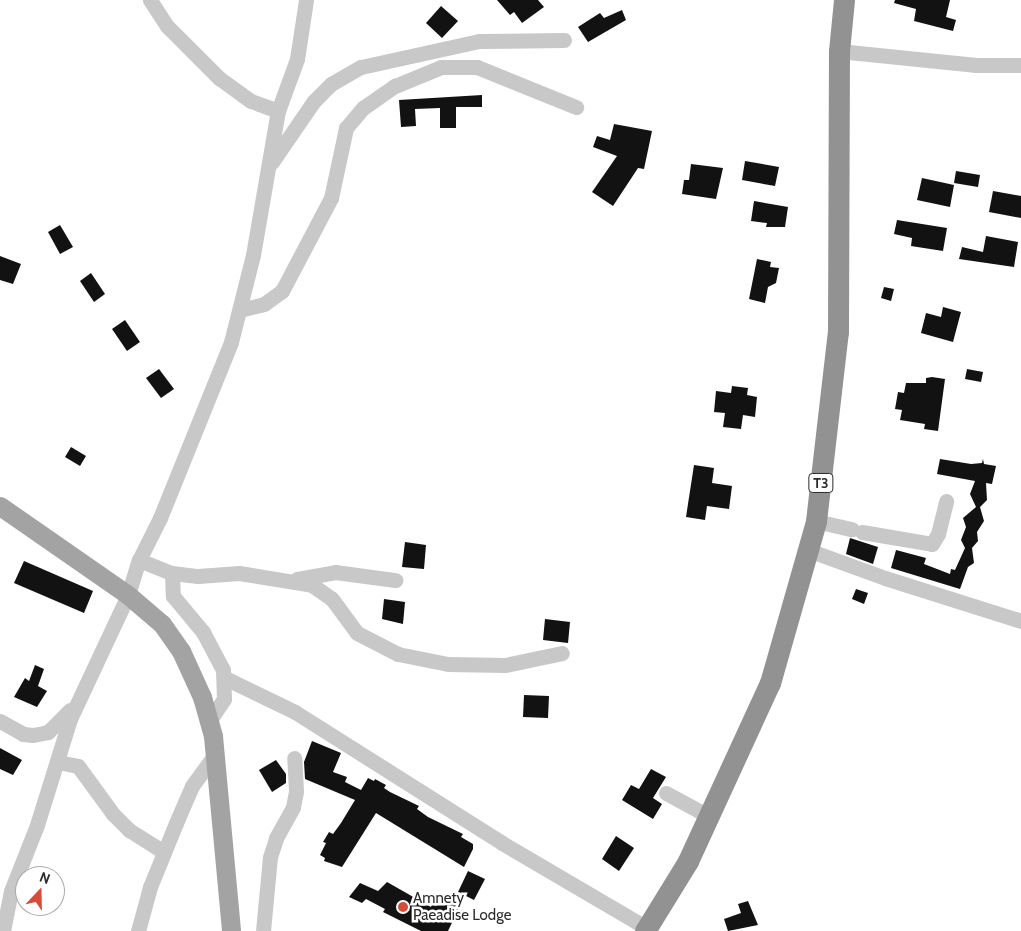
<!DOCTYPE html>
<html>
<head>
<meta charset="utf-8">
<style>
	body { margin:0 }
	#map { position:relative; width:1021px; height:931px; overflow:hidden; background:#fff; font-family:Cabin,sans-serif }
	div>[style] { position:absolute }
	.building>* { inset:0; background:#121212 }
	.minor>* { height:15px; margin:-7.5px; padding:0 7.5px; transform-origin:7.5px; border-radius:7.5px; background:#c8c8c8 }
	.major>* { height:19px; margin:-9.5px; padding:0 9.5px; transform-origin:9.5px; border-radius:9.5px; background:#a3a3a3 }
	.highway>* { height:21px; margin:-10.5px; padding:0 10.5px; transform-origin:10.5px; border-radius:10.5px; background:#929292 }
	.dots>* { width:14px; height:14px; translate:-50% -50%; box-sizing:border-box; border:2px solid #fff; border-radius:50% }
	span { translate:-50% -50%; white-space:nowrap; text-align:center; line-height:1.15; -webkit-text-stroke:5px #fff; paint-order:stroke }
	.shield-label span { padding:1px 4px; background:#fff; border:1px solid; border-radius:4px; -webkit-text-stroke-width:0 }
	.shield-label { font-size:14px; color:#2b2b2b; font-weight:700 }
	.poi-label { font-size:15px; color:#2b2b2b }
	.left { translate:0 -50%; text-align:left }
	.north { position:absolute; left:15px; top:866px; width:50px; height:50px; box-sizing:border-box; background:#fff; border:1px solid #aaa; border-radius:50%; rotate:21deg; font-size:14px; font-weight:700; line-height:20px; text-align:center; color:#2b2b2b }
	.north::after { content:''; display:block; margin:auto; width:18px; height:22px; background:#d54c3b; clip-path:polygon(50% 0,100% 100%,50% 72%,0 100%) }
</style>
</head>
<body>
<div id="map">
	<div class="building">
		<div style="clip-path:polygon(497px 0,538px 0,544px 7px,522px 23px,514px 12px,510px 15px)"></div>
		<div style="clip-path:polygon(895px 0,950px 0,946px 17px,956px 20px,953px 31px,914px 21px,916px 9px,894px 3px)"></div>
		<div style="clip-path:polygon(441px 6px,458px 21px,442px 38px,426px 23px)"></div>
		<div style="clip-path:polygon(622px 10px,626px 20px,588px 42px,578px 27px,600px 13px,604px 18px)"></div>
		<div style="clip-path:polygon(482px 95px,482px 107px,456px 107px,456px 128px,440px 128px,440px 108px,415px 109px,416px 126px,401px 127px,399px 100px)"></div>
		<div style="clip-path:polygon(614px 124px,652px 131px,644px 169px,638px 168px,613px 206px,592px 192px,617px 156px,593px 147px,597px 136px,610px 140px)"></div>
		<div style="clip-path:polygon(745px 161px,779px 167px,775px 186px,742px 180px)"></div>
		<div style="clip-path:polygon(691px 164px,723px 168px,716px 199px,682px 194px,684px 180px,689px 180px)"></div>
		<div style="clip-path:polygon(956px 171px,980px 175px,978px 187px,954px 183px)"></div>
		<div style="clip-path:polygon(922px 178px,954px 185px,950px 207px,917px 200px)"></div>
		<div style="clip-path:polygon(993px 191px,1021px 196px,1021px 218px,989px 212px)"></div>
		<div style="clip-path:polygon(754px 201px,788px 207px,785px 227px,766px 227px,767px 223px,751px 221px)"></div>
		<div style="clip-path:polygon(897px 220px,947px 228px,943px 251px,911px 246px,912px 238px,894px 234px)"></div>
		<div style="clip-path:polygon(60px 225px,73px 247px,60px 254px,48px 232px)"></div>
		<div style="clip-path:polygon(986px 236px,1018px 242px,1014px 267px,959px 259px,962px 247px,983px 252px)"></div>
		<div style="clip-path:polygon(0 256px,21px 264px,13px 284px,0 280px)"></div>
		<div style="clip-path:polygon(757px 259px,771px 262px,770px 267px,779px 268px,776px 283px,768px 287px,765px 303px,749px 299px)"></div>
		<div style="clip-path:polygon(91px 273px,105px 294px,94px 302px,80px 281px)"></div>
		<div style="clip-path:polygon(884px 287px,894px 289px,891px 301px,881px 298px)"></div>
		<div style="clip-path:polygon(943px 307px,961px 312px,953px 342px,921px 333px,926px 313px,941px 317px)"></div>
		<div style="clip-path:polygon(125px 320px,140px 342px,127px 351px,112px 329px)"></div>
		<div style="clip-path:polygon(159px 369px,174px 389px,161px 398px,146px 378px)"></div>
		<div style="clip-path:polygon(967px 369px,983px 372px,981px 382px,965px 379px)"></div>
		<div style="clip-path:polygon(932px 377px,945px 379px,938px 431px,924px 429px,925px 424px,900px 420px,902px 410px,895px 409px,898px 392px,904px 393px,906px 383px,926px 383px,926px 378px)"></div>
		<div style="clip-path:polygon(732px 386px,748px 388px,747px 395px,757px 397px,755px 417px,743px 415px,741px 429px,723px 427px,725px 413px,714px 412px,716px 391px,731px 393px)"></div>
		<div style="clip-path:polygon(71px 447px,86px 456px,80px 466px,65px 457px)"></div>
		<div style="clip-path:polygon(940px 459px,971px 464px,982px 463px,983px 459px,984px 464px,996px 466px,992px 484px,986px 483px,987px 500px,980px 507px,984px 521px,977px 532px,978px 541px,972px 548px,974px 563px,968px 567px,960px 589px,891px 568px,896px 550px,926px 558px,924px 564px,950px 574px,951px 569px,955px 570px,965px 548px,961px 540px,966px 527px,963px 518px,976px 507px,970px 494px,975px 481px,937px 474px)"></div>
		<div style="clip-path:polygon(694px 465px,714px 468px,712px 483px,732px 486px,729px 509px,707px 506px,705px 520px,686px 517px)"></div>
		<div style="clip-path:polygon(850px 538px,878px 547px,873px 564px,846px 554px)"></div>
		<div style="clip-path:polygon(405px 542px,426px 545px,424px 569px,402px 567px)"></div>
		<div style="clip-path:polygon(24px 561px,93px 591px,84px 613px,14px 583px)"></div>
		<div style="clip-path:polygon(856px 589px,868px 593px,864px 604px,852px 599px)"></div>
		<div style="clip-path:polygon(384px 599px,405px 602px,403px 624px,382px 619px)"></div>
		<div style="clip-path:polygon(545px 619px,570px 622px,568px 643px,543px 640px)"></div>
		<div style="clip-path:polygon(35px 665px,44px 669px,38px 686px,47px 691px,37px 707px,14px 697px,25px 678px,29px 681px)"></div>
		<div style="clip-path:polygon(524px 695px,549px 696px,548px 718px,523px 717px)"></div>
		<div style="clip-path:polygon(312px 741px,341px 753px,333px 772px,347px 777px,345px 782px,361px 790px,368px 778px,374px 781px,375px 779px,386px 785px,384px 788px,390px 792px,419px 806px,417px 809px,428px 817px,463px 834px,461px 837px,473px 844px,473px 849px,464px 867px,376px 813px,342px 867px,324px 861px,325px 858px,320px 855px,326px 843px,323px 842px,329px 832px,333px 834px,341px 823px,355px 800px,305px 779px,304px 762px)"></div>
		<div style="clip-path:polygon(0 748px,22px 760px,13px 775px,0 769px)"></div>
		<div style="clip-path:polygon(276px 760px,286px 774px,286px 783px,272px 792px,259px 770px)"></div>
		<div style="clip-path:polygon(651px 769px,666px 777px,653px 798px,662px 804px,653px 819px,622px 800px,631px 785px,639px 789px)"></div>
		<div style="clip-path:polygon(616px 836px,634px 848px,619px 871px,602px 859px)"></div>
		<div style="clip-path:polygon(468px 871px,485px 879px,474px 900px,458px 892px)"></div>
		<div style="clip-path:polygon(387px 882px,431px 907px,435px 896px,461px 904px,448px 931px,421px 931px,383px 912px,385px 909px,366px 899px,362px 903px,349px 897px,360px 883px,378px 891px)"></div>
		<div style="clip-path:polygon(748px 901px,758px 925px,728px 931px,724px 919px,741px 913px,738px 904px)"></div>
	</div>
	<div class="minor">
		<div style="left:150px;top:0;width:31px;rotate:57deg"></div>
		<div style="left:167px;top:26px;width:74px;rotate:45deg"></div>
		<div style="left:219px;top:78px;width:39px;rotate:36deg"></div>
		<div style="left:251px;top:101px;width:29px;rotate:20deg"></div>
		<div style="left:839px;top:51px;width:138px;rotate:5.8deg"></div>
		<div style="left:976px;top:65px;width:45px"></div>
		<div style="left:272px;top:162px;width:74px;rotate:-55.5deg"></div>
		<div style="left:314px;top:101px;width:24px;rotate:-45deg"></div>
		<div style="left:331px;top:84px;width:34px;rotate:-30deg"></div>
		<div style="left:361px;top:67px;width:121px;rotate:-12.4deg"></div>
		<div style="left:479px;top:41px;width:85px;rotate:-0.7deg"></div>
		<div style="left:240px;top:310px;width:25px;rotate:-14deg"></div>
		<div style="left:264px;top:304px;width:22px;rotate:-36deg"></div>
		<div style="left:282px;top:291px;width:105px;rotate:-62.2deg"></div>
		<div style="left:331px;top:198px;width:72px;rotate:-77.9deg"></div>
		<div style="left:346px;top:128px;width:26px;rotate:-50deg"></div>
		<div style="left:363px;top:108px;width:39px;rotate:-35deg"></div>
		<div style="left:395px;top:86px;width:50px;rotate:-22.4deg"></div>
		<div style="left:441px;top:67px;width:36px"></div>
		<div style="left:477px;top:67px;width:107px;rotate:22deg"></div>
		<div style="left:816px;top:521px;width:37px;rotate:13deg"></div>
		<div style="left:862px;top:532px;width:71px;rotate:9.7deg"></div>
		<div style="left:932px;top:544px;width:12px;rotate:-59deg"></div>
		<div style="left:938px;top:534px;width:34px;rotate:-76deg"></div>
		<div style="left:808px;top:550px;width:82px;rotate:20deg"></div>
		<div style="left:885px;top:578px;width:143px;rotate:17.5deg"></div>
		<div style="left:139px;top:560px;width:35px;rotate:22deg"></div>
		<div style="left:172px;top:573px;width:26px;rotate:7deg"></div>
		<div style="left:198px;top:576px;width:41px;rotate:-4.2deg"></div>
		<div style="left:239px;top:573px;width:74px;rotate:9.3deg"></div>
		<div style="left:312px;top:585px;width:24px;rotate:35deg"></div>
		<div style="left:332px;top:599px;width:42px;rotate:53.7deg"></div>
		<div style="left:357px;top:633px;width:46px;rotate:27.1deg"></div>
		<div style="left:398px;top:654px;width:51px;rotate:11.3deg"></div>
		<div style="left:448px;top:664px;width:57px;rotate:1deg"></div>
		<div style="left:505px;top:665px;width:58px;rotate:-11.9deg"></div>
		<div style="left:172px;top:573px;width:23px;rotate:88deg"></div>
		<div style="left:173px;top:596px;width:47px;rotate:50.2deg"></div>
		<div style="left:203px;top:632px;width:43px;rotate:62.2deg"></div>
		<div style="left:223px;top:670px;width:29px;rotate:88deg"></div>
		<div style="left:224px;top:699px;width:25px;rotate:124deg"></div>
		<div style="left:297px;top:579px;width:39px;rotate:-10deg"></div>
		<div style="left:335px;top:572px;width:61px;rotate:7.6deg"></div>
		<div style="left:225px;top:678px;width:78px;rotate:25.9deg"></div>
		<div style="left:295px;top:712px;width:245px;rotate:32.3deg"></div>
		<div style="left:502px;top:843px;width:168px;rotate:30.4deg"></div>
		<div style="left:0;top:721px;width:26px;rotate:29deg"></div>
		<div style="left:23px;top:734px;width:10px;rotate:6deg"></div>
		<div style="left:33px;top:735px;width:15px;rotate:-11deg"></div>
		<div style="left:48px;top:732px;width:31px;rotate:-45deg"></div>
		<div style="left:58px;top:762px;width:20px;rotate:11deg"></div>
		<div style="left:78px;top:766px;width:59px;rotate:53.9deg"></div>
		<div style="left:113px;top:814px;width:23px;rotate:45deg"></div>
		<div style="left:129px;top:830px;width:41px;rotate:32.2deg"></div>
		<div style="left:666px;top:793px;width:50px;rotate:28.6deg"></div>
		<div style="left:3px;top:931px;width:41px;rotate:-78.7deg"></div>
		<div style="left:11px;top:891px;width:71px;rotate:-68.5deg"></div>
		<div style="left:37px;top:825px;width:111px;rotate:-72.7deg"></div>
		<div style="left:70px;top:719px;width:137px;rotate:-64.9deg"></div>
		<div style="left:128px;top:595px;width:37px;rotate:-73deg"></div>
		<div style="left:139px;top:560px;width:47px;rotate:-63.4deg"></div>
		<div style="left:160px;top:518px;width:190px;rotate:-68deg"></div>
		<div style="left:231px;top:342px;width:90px;rotate:-75.8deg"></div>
		<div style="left:253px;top:255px;width:146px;rotate:-80.2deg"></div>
		<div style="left:278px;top:111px;width:55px;rotate:-69.9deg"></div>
		<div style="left:297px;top:59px;width:60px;rotate:-81.3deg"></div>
		<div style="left:138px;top:931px;width:46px;rotate:-74.7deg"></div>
		<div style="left:150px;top:887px;width:69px;rotate:-67.9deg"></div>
		<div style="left:176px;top:823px;width:40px;rotate:-66.6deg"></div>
		<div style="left:192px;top:786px;width:41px;rotate:-54deg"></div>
		<div style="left:263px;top:931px;width:74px;rotate:-84.6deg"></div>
		<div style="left:270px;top:857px;width:20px;rotate:-72deg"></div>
		<div style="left:276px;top:838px;width:35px;rotate:-61deg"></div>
		<div style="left:293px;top:807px;width:16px;rotate:-79deg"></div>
		<div style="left:296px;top:791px;width:33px;rotate:-93deg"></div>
	</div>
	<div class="major">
		<div style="left:0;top:506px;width:156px;rotate:34.8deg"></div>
		<div style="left:128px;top:595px;width:45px;rotate:40.5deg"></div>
		<div style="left:162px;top:624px;width:33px;rotate:55deg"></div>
		<div style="left:181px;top:651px;width:51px;rotate:65.5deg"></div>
		<div style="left:202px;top:697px;width:41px;rotate:74.2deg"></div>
		<div style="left:213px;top:736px;width:196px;rotate:84.7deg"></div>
	</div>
	<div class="highway">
		<div style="left:645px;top:931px;width:82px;rotate:-58.4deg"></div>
		<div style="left:688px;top:861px;width:196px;rotate:-65.3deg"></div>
		<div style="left:770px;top:683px;width:168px;rotate:-74.1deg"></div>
		<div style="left:816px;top:521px;width:190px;rotate:-83.4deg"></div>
		<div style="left:838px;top:332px;width:281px;rotate:-89.8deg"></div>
		<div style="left:839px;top:51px;width:51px;rotate:-84.4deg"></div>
	</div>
	<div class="dots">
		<div style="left:403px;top:907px;background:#d54c3b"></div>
	</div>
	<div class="shield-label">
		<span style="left:821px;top:483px">T3</span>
	</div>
	<div class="poi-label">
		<span class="left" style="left:413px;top:907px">Amnety<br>Paeadise Lodge</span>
	</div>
	<div class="north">N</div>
</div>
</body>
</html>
